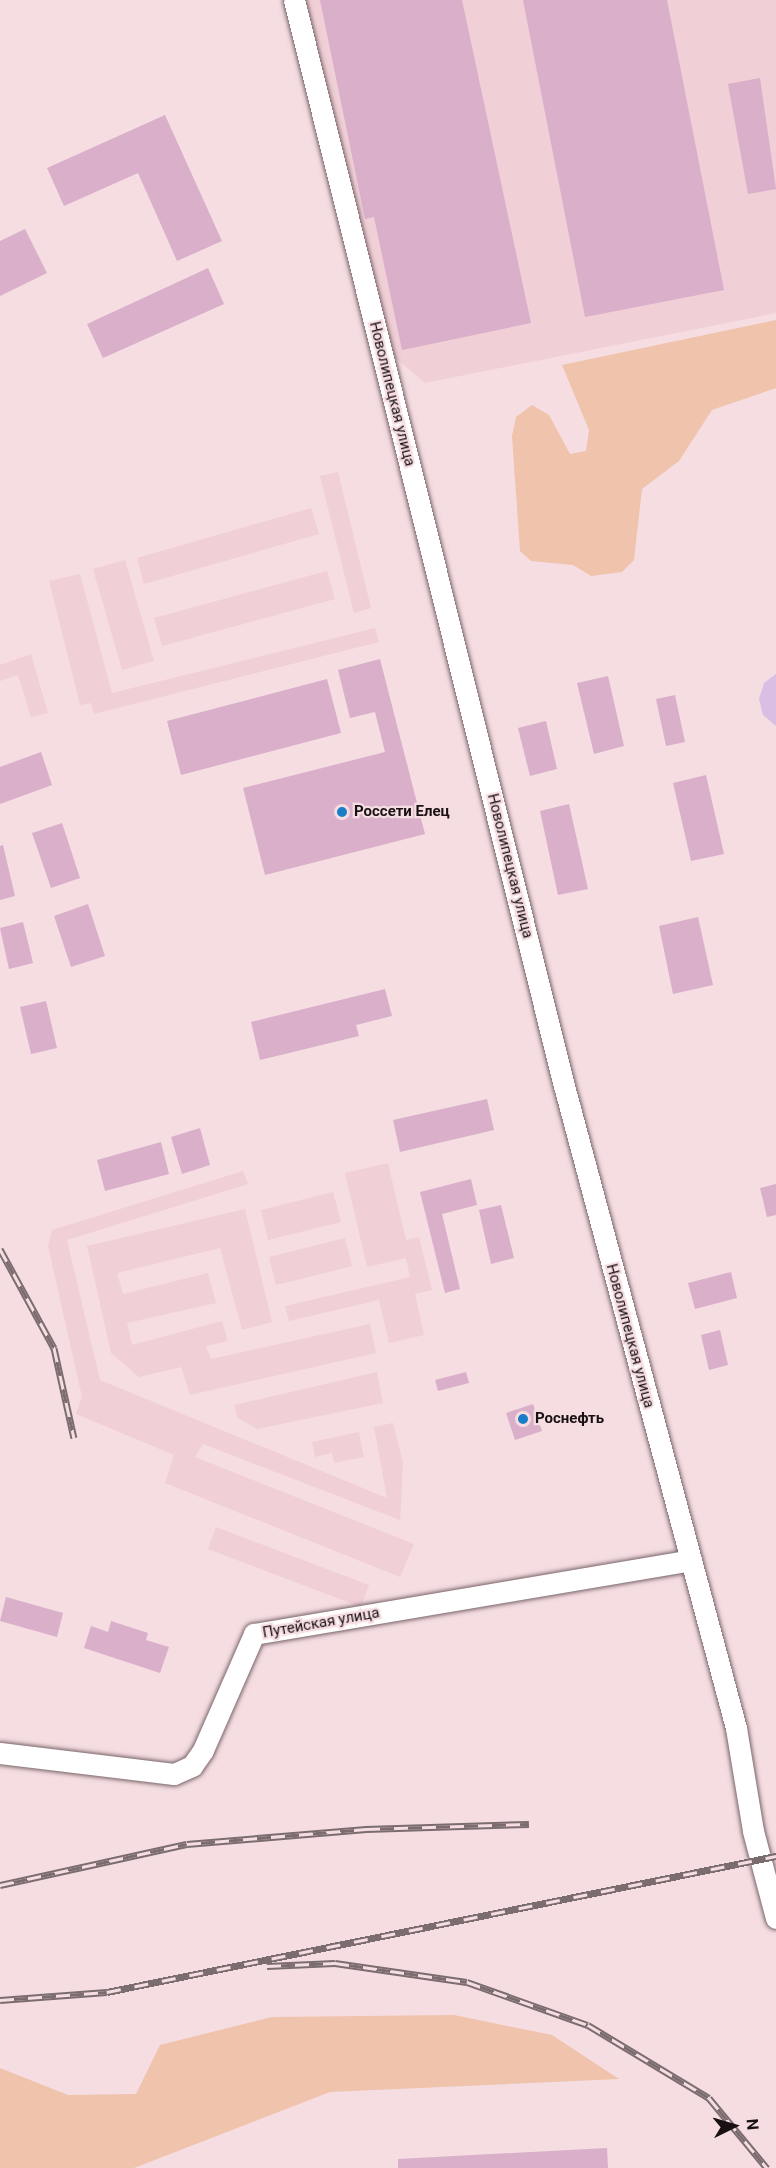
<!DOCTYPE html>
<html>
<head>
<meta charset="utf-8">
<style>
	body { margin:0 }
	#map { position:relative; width:776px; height:2168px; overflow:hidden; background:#f5dde2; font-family:Roboto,sans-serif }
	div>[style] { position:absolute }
	.built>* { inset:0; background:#f0cfd6 }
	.green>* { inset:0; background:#efc3ac }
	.water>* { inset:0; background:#dabee4 }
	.building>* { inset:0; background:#d9afca }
	.roads { filter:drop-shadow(0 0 2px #796569) drop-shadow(0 0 2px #796569) }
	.minor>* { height:21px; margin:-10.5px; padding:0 10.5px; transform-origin:10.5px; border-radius:10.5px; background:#fff }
	.rail>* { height:7px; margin-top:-3.5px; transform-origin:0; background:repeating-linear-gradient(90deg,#f5dde2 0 14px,#7b6c6f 0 28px); box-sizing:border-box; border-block:2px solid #7b6c6f }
	.dots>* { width:16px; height:16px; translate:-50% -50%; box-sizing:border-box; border:3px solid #f5dde2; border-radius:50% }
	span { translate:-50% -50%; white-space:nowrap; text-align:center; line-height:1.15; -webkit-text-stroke:4.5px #f5dde2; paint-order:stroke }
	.street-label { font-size:15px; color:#181012 }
	.poi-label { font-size:15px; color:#181012; font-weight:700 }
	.left { translate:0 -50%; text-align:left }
	.north { position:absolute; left:704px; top:2096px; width:60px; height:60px; -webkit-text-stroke:4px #f5dde2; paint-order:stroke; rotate:85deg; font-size:16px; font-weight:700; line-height:24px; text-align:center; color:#181012 }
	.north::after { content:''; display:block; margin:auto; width:21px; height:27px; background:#181012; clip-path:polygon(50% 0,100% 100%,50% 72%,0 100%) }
</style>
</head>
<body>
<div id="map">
	<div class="built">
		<div style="clip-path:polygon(303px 0,776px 0,776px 313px,425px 383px,393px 356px)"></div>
		<div style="clip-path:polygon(338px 472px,371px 608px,354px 613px,320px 476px)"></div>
		<div style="clip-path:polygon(311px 508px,319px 534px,144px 584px,137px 558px)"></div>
		<div style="clip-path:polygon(125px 560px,154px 661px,122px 670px,93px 569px)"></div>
		<div style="clip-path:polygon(327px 571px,335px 599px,162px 646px,154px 618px)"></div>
		<div style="clip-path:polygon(80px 574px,112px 693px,375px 628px,379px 642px,94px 714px,91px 703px,80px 705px,49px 581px)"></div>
		<div style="clip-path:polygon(31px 654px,48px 713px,31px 717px,18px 675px,0 681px,0 665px)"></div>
		<div style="clip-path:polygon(388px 1163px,406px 1240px,419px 1237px,432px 1290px,415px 1294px,424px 1335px,389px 1343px,379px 1300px,289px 1321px,285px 1306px,410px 1277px,406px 1258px,367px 1267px,345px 1173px)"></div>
		<div style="clip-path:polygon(243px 1171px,248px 1184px,67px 1240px,100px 1380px,387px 1498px,374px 1427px,393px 1423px,403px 1463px,400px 1520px,203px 1444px,195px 1457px,414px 1544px,400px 1577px,165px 1483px,174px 1455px,76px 1414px,82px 1397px,48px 1246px,52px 1230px)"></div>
		<div style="clip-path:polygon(333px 1192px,341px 1222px,268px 1240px,261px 1210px)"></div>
		<div style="clip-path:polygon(245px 1209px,272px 1322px,242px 1330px,220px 1248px,117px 1273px,123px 1294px,208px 1273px,216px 1303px,127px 1323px,132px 1345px,222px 1321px,228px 1341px,206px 1346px,211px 1359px,370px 1324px,376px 1353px,190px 1395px,181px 1367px,139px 1377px,111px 1353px,87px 1246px)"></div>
		<div style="clip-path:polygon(345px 1238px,352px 1266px,276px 1285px,269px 1257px)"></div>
		<div style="clip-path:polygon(377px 1372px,383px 1403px,257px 1429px,238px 1418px,234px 1405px)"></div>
		<div style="clip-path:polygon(359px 1432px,364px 1457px,334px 1463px,332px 1453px,315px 1457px,312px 1442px)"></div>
		<div style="clip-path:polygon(216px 1527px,369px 1585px,361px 1607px,208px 1549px)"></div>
	</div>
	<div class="green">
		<div style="clip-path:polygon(776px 320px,776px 388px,712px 410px,679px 461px,642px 489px,634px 560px,622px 572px,591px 576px,573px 565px,531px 561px,520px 551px,512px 436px,516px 417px,532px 405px,549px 415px,570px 454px,586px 451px,589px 430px,562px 365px)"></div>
		<div style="clip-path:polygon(454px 2015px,552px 2035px,619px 2079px,330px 2092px,134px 2168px,0 2168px,0 2068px,68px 2095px,136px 2094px,160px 2045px,272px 2017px)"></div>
	</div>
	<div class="water">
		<div style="clip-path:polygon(776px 674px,776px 726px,763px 715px,759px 699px,764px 683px)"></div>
	</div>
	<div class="building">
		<div style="clip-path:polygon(320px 0,462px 0,531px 323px,402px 350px,374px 217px,365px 219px)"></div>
		<div style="clip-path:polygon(523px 0,667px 0,724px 290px,585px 317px)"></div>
		<div style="clip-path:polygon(760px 78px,776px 189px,748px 194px,728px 84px)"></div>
		<div style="clip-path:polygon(165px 115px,222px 241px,177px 261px,138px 173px,64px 206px,47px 168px)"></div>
		<div style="clip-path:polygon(25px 229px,47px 273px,0 296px,0 241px)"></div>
		<div style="clip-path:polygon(208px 268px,224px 304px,103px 358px,87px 324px)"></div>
		<div style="clip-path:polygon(380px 659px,425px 834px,265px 875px,243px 788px,385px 752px,375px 712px,350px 718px,338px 670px)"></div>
		<div style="clip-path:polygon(608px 676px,624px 746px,594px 754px,577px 683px)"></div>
		<div style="clip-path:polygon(327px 679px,341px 733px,181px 775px,167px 721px)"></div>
		<div style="clip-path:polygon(675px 695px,685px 742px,666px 746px,656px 699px)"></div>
		<div style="clip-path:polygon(546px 721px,557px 769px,530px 776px,518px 728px)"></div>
		<div style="clip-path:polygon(41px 752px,52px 785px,0 804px,0 767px)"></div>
		<div style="clip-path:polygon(706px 775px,724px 854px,691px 861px,673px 783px)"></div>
		<div style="clip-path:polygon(569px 804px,588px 889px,558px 895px,540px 811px)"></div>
		<div style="clip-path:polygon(62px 823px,80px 878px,51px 888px,32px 833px)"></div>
		<div style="clip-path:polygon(3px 845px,15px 896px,0 900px,0 846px)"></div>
		<div style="clip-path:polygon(88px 904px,105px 956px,71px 967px,54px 916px)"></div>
		<div style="clip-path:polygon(698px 917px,713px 985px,673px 994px,659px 926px)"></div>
		<div style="clip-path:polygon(23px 922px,33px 963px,9px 969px,0 928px)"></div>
		<div style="clip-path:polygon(385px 989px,392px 1016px,356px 1025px,359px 1036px,260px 1060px,251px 1022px)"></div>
		<div style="clip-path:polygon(46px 1001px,57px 1048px,31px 1054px,20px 1007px)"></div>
		<div style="clip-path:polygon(487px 1099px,494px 1130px,400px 1152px,393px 1120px)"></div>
		<div style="clip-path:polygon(200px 1128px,210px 1165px,182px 1174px,171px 1137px)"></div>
		<div style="clip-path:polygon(161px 1142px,169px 1174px,105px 1191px,97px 1160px)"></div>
		<div style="clip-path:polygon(471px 1179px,477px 1205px,442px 1214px,460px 1289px,445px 1293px,420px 1192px)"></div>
		<div style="clip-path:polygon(776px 1184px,776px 1215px,767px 1217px,760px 1188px)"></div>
		<div style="clip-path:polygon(501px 1205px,514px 1258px,491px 1264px,479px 1210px)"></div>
		<div style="clip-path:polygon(731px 1272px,737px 1298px,695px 1309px,688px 1283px)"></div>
		<div style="clip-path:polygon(720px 1330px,728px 1365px,709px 1370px,701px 1335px)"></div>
		<div style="clip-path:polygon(466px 1372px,469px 1383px,438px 1391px,435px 1380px)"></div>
		<div style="clip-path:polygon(533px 1404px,542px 1431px,515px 1440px,506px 1413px)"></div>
		<div style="clip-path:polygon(6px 1597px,63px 1613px,57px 1637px,0 1621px)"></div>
		<div style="clip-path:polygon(111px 1621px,148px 1633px,146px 1640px,169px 1647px,160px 1673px,84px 1648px,91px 1626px,108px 1632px)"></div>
		<div style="clip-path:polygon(607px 2148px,608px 2168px,398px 2168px,398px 2159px)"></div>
	</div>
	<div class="roads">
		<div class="minor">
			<div style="left:294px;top:0;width:1115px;rotate:76.04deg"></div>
			<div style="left:563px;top:1082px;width:669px;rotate:75.01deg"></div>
			<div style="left:736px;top:1728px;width:104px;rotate:80.6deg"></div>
			<div style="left:753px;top:1831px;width:90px;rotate:75.2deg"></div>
			<div style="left:0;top:1753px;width:175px;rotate:6.9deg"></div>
			<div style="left:174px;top:1774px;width:20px;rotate:-24deg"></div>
			<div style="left:192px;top:1766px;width:19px;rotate:-55deg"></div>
			<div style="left:203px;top:1750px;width:127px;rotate:-66.3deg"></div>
			<div style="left:254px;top:1634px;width:442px;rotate:-9.6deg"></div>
		</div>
	</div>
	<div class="rail">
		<div style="left:0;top:1249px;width:113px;rotate:61.4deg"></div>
		<div style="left:54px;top:1348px;width:92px;rotate:77.5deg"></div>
		<div style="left:0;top:1885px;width:191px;rotate:-12.4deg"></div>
		<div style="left:187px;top:1844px;width:180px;rotate:-4.8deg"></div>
		<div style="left:366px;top:1829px;width:163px;rotate:-1.8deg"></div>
		<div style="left:267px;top:1966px;width:68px;rotate:-2.5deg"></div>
		<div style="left:335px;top:1963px;width:133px;rotate:8.2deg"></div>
		<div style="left:467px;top:1982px;width:128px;rotate:19.6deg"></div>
		<div style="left:588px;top:2025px;width:141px;rotate:31.1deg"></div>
		<div style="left:709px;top:2098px;width:91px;rotate:50.4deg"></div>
		<div style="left:0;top:2000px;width:107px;rotate:-4.3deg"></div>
		<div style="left:107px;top:1992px;width:683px;rotate:-11.49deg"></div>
	</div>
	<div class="dots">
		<div style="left:342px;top:812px;background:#1a7dc8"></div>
		<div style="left:523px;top:1419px;background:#1a7dc8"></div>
	</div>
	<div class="street-label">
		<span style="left:392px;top:394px;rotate:76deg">Новолипецкая улица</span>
		<span style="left:510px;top:866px;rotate:76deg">Новолипецкая улица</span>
		<span style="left:630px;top:1336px;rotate:75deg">Новолипецкая улица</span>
		<span style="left:321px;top:1623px;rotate:-10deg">Путейская улица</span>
	</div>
	<div class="poi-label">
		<span class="left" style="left:354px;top:812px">Россети Елец</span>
		<span class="left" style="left:535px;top:1419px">Роснефть</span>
	</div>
	<div class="north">N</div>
</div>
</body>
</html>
